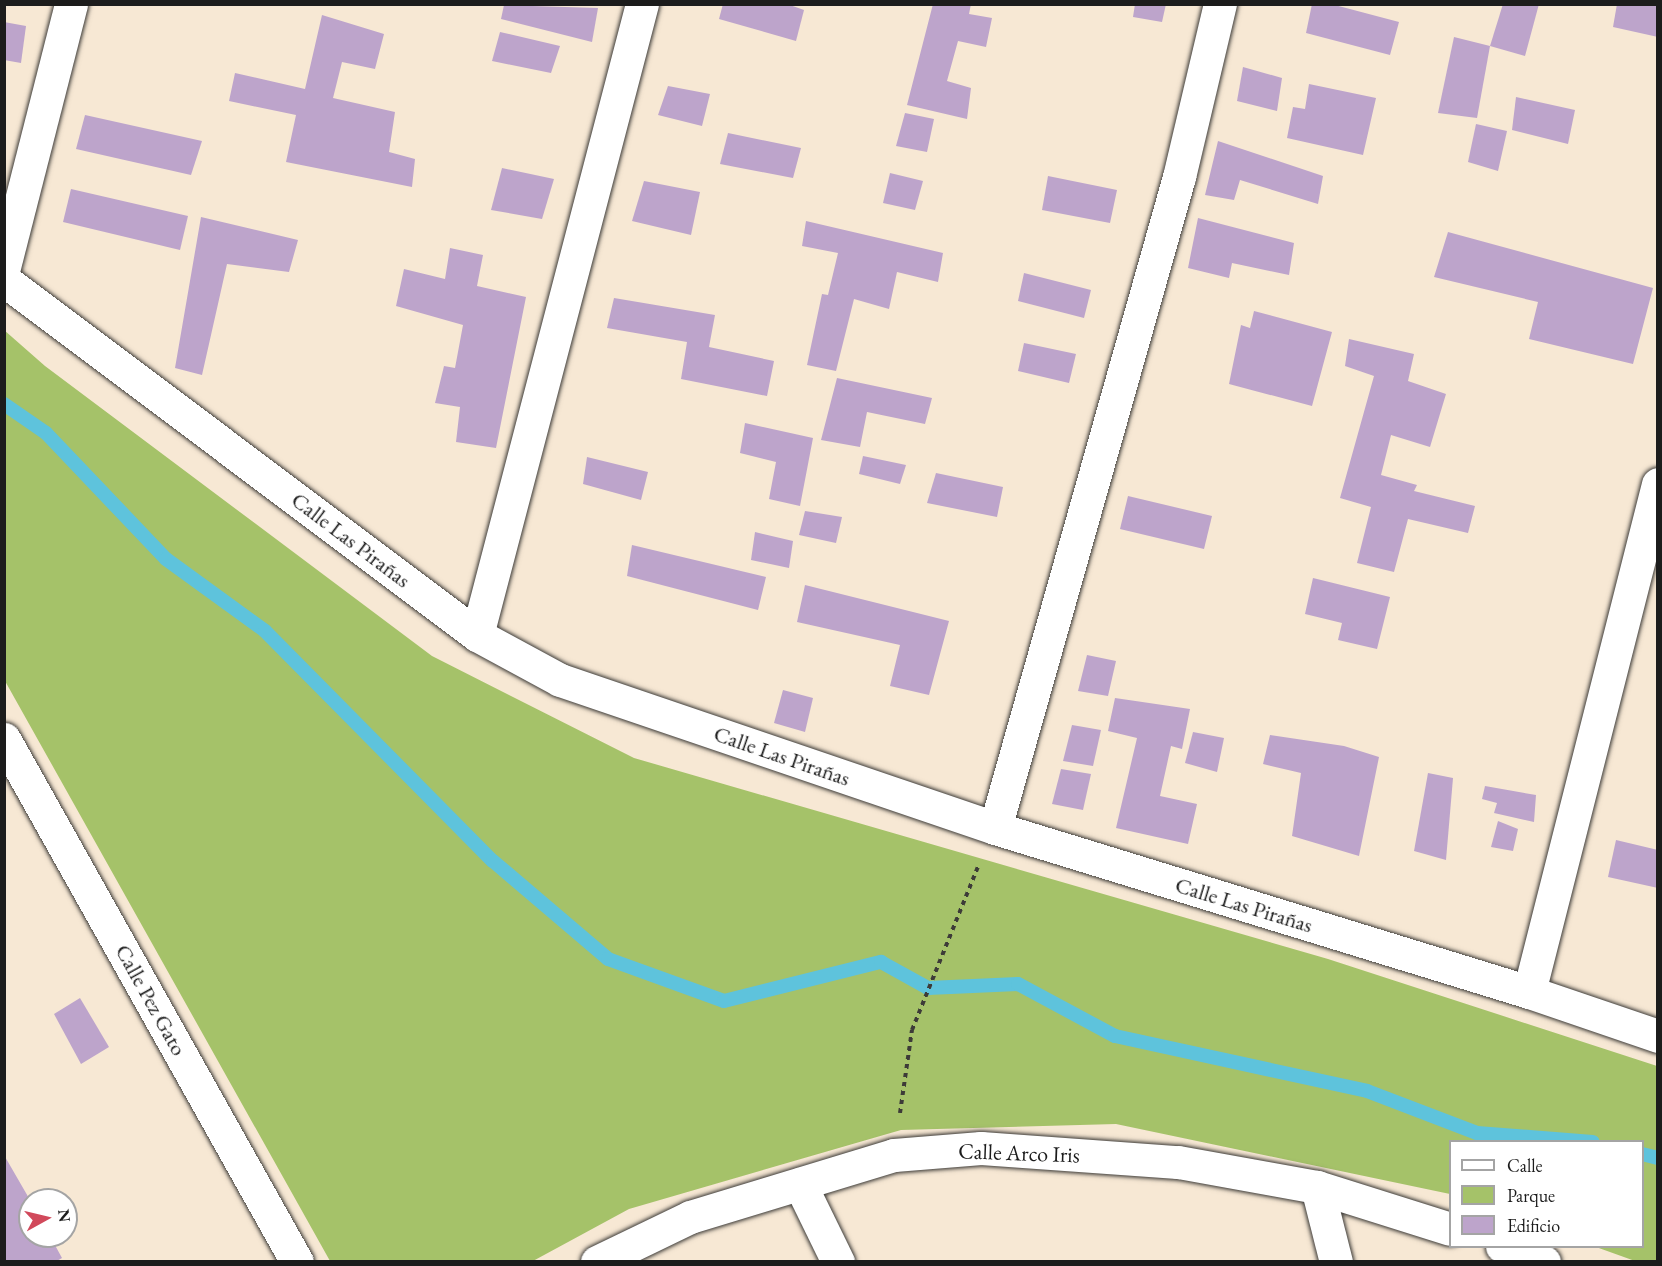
<!DOCTYPE html>
<html>
<head>
<meta charset="utf-8">
<style>
	body { margin:0 }
	#map { position:relative; width:1662px; height:1266px; overflow:hidden; background:#f7e8d4; font-family:"EB Garamond",serif }
	div>[style] { position:absolute }
	.green>* { inset:0; background:#a5c269 }
	.stream>* { height:14px; margin:-7px; padding:0 7px; transform-origin:7px; border-radius:7px; background:#5ec3dc }
	.building>* { inset:0; background:#bda4cb }
	.path>* { height:4px; margin-top:-2px; transform-origin:0; background:repeating-linear-gradient(90deg,#3d3b38 0 4.5px,transparent 0 9px) }
	.roads { filter:drop-shadow(0 0 2px #3d3b38) drop-shadow(0 0 2px #3d3b38) }
	.street>* { height:33px; margin:-16.5px; padding:0 16.5px; transform-origin:16.5px; border-radius:16.5px; background:#fff }
	span { translate:-50% -50%; white-space:nowrap; text-align:center; line-height:1.15; -webkit-text-stroke:4.5px #fff; paint-order:stroke }
	.street-label { font-size:22px; color:#1c1c1c }
	.frame { position:absolute; inset:0; border:6px solid #1c1c1c; pointer-events:none }
	.legend { position:absolute; left:1449px; top:1140px; width:195px; height:108px; box-sizing:border-box; background:#fff; border:2px solid #a4a4a4; margin:0; padding:8px 10px; list-style:none; font-size:18px; color:#1c1c1c }
	.legend li { display:flex; align-items:center; gap:12px; height:30px }
	.legend b { width:30px; border:2px solid #a4a4a4 }
	.north { position:absolute; left:18px; top:1188px; width:60px; height:60px; box-sizing:border-box; background:#fff; border:2px solid #a4a4a4; border-radius:50%; rotate:82deg; font-size:16px; font-weight:700; line-height:24px; text-align:center; color:#1c1c1c }
	.north::after { content:''; display:block; margin:auto; width:21px; height:27px; background:#d1495b; clip-path:polygon(50% 0,100% 100%,50% 72%,0 100%) }
</style>
</head>
<body>
<div id="map">
	<div class="green">
		<div style="clip-path:polygon(4px 330px,45px 366px,432px 656px,634px 758px,1328px 959px,1657px 1066px,1657px 1261px,1635px 1261px,1596px 1247px,1642px 1246px,1642px 1142px,1450px 1142px,1450px 1194px,1116px 1124px,901px 1130px,629px 1209px,533px 1261px,330px 1261px,5px 681px)"></div>
	</div>
	<div class="stream">
		<div style="left:4px;top:404px;width:51px;rotate:34.6deg"></div>
		<div style="left:46px;top:433px;width:174px;rotate:46.4deg"></div>
		<div style="left:166px;top:559px;width:122px;rotate:36deg"></div>
		<div style="left:265px;top:631px;width:324px;rotate:45.3deg"></div>
		<div style="left:493px;top:861px;width:151px;rotate:40.4deg"></div>
		<div style="left:608px;top:959px;width:123px;rotate:19.9deg"></div>
		<div style="left:724px;top:1001px;width:162px;rotate:-14deg"></div>
		<div style="left:881px;top:962px;width:54px;rotate:29deg"></div>
		<div style="left:928px;top:988px;width:90px;rotate:-2.5deg"></div>
		<div style="left:1018px;top:984px;width:110px;rotate:28.2deg"></div>
		<div style="left:1115px;top:1036px;width:258px;rotate:12.3deg"></div>
		<div style="left:1367px;top:1091px;width:118px;rotate:20.9deg"></div>
		<div style="left:1477px;top:1133px;width:116px;rotate:4.4deg"></div>
		<div style="left:1642px;top:1154px;width:16px;rotate:14deg"></div>
	</div>
	<div class="building">
		<div style="clip-path:polygon(723px 4px,787px 4px,804px 10px,796px 41px,719px 19px)"></div>
		<div style="clip-path:polygon(933px 4px,971px 4px,969px 14px,992px 18px,986px 47px,958px 41px,947px 81px,971px 88px,967px 119px,907px 105px)"></div>
		<div style="clip-path:polygon(1135px 4px,1166px 4px,1162px 22px,1133px 17px)"></div>
		<div style="clip-path:polygon(1312px 4px,1331px 4px,1399px 22px,1390px 55px,1306px 33px)"></div>
		<div style="clip-path:polygon(1503px 4px,1539px 4px,1525px 56px,1490px 46px)"></div>
		<div style="clip-path:polygon(1617px 4px,1658px 4px,1658px 37px,1613px 27px)"></div>
		<div style="clip-path:polygon(504px 5px,598px 8px,592px 42px,501px 19px)"></div>
		<div style="clip-path:polygon(322px 15px,384px 34px,375px 69px,342px 62px,333px 98px,395px 112px,389px 152px,415px 159px,412px 187px,286px 162px,296px 115px,229px 101px,235px 73px,305px 89px)"></div>
		<div style="clip-path:polygon(4px 22px,26px 26px,21px 63px,4px 60px)"></div>
		<div style="clip-path:polygon(500px 32px,560px 46px,551px 73px,492px 61px)"></div>
		<div style="clip-path:polygon(1454px 37px,1490px 46px,1477px 118px,1438px 113px)"></div>
		<div style="clip-path:polygon(1243px 67px,1282px 78px,1277px 111px,1237px 101px)"></div>
		<div style="clip-path:polygon(1309px 84px,1376px 98px,1363px 155px,1287px 138px,1293px 107px,1305px 109px)"></div>
		<div style="clip-path:polygon(668px 86px,710px 94px,702px 126px,658px 115px)"></div>
		<div style="clip-path:polygon(1516px 97px,1575px 110px,1568px 144px,1512px 130px)"></div>
		<div style="clip-path:polygon(905px 113px,934px 119px,927px 152px,896px 146px)"></div>
		<div style="clip-path:polygon(85px 115px,202px 141px,191px 175px,76px 149px)"></div>
		<div style="clip-path:polygon(1476px 124px,1507px 131px,1498px 171px,1468px 162px)"></div>
		<div style="clip-path:polygon(728px 133px,801px 148px,793px 178px,720px 164px)"></div>
		<div style="clip-path:polygon(1218px 141px,1323px 176px,1318px 204px,1240px 180px,1234px 200px,1205px 195px)"></div>
		<div style="clip-path:polygon(502px 168px,554px 179px,542px 219px,491px 210px)"></div>
		<div style="clip-path:polygon(890px 173px,923px 181px,915px 210px,883px 203px)"></div>
		<div style="clip-path:polygon(1048px 176px,1117px 190px,1110px 223px,1042px 210px)"></div>
		<div style="clip-path:polygon(644px 181px,700px 192px,691px 235px,632px 221px)"></div>
		<div style="clip-path:polygon(71px 189px,188px 216px,180px 250px,63px 222px)"></div>
		<div style="clip-path:polygon(201px 217px,298px 240px,289px 272px,227px 264px,202px 375px,175px 368px)"></div>
		<div style="clip-path:polygon(1198px 218px,1294px 243px,1289px 275px,1232px 263px,1229px 278px,1188px 268px)"></div>
		<div style="clip-path:polygon(806px 221px,943px 253px,938px 282px,897px 272px,889px 309px,854px 299px,836px 371px,807px 365px,822px 294px,828px 295px,838px 253px,802px 246px)"></div>
		<div style="clip-path:polygon(1448px 232px,1653px 288px,1633px 364px,1529px 339px,1538px 302px,1434px 277px)"></div>
		<div style="clip-path:polygon(450px 248px,483px 255px,477px 286px,526px 297px,496px 448px,456px 442px,460px 407px,435px 403px,444px 366px,455px 368px,463px 325px,396px 306px,404px 269px,445px 279px)"></div>
		<div style="clip-path:polygon(1024px 273px,1091px 290px,1084px 318px,1018px 301px)"></div>
		<div style="clip-path:polygon(614px 298px,715px 315px,709px 347px,774px 361px,767px 396px,681px 379px,687px 342px,607px 328px)"></div>
		<div style="clip-path:polygon(1254px 311px,1332px 332px,1312px 406px,1229px 384px,1241px 325px,1250px 328px)"></div>
		<div style="clip-path:polygon(1349px 339px,1414px 354px,1408px 381px,1446px 394px,1430px 447px,1391px 435px,1381px 475px,1417px 485px,1414px 491px,1475px 506px,1468px 533px,1408px 519px,1394px 572px,1357px 563px,1371px 507px,1340px 498px,1374px 376px,1345px 366px)"></div>
		<div style="clip-path:polygon(1024px 343px,1076px 354px,1069px 383px,1018px 371px)"></div>
		<div style="clip-path:polygon(837px 378px,932px 398px,925px 424px,867px 412px,860px 447px,821px 440px)"></div>
		<div style="clip-path:polygon(745px 423px,813px 438px,800px 506px,769px 499px,776px 462px,740px 453px)"></div>
		<div style="clip-path:polygon(863px 456px,906px 465px,900px 484px,859px 474px)"></div>
		<div style="clip-path:polygon(587px 457px,648px 472px,641px 500px,583px 484px)"></div>
		<div style="clip-path:polygon(936px 473px,1003px 487px,997px 517px,927px 503px)"></div>
		<div style="clip-path:polygon(1128px 496px,1212px 516px,1204px 549px,1120px 529px)"></div>
		<div style="clip-path:polygon(805px 511px,842px 517px,836px 543px,799px 535px)"></div>
		<div style="clip-path:polygon(755px 532px,793px 541px,789px 568px,751px 560px)"></div>
		<div style="clip-path:polygon(632px 545px,766px 577px,758px 610px,627px 576px)"></div>
		<div style="clip-path:polygon(1313px 578px,1390px 597px,1377px 649px,1338px 640px,1342px 623px,1305px 614px)"></div>
		<div style="clip-path:polygon(805px 585px,949px 621px,929px 695px,890px 686px,900px 645px,797px 622px)"></div>
		<div style="clip-path:polygon(1087px 655px,1116px 661px,1108px 696px,1078px 691px)"></div>
		<div style="clip-path:polygon(783px 690px,813px 698px,805px 732px,774px 723px)"></div>
		<div style="clip-path:polygon(1115px 698px,1190px 709px,1182px 749px,1171px 746px,1160px 796px,1197px 804px,1188px 844px,1116px 828px,1137px 738px,1108px 731px)"></div>
		<div style="clip-path:polygon(1072px 725px,1101px 730px,1093px 766px,1063px 761px)"></div>
		<div style="clip-path:polygon(1193px 732px,1224px 738px,1217px 772px,1185px 763px)"></div>
		<div style="clip-path:polygon(1270px 735px,1344px 746px,1379px 757px,1359px 856px,1292px 836px,1301px 773px,1263px 764px)"></div>
		<div style="clip-path:polygon(1061px 769px,1091px 774px,1083px 810px,1052px 804px)"></div>
		<div style="clip-path:polygon(1428px 773px,1453px 778px,1446px 860px,1414px 851px)"></div>
		<div style="clip-path:polygon(1485px 786px,1536px 795px,1534px 822px,1494px 813px,1497px 803px,1482px 799px)"></div>
		<div style="clip-path:polygon(1498px 821px,1518px 829px,1513px 851px,1491px 847px)"></div>
		<div style="clip-path:polygon(1616px 840px,1658px 850px,1658px 888px,1608px 877px)"></div>
		<div style="clip-path:polygon(80px 998px,109px 1047px,81px 1064px,54px 1014px)"></div>
		<div style="clip-path:polygon(4px 1155px,30px 1200px,30px 1236px,50px 1236px,62px 1258px,55px 1262px,4px 1262px)"></div>
	</div>
	<div class="path">
		<div style="left:900px;top:1113px;width:84px;rotate:-81.8deg"></div>
		<div style="left:912px;top:1030px;width:179px;rotate:-68deg"></div>
	</div>
	<div class="roads">
		<div class="street">
			<div style="left:4px;top:267px;width:271px;rotate:-75.7deg"></div>
			<div style="left:4px;top:280px;width:591px;rotate:36.89deg"></div>
			<div style="left:477px;top:635px;width:94px;rotate:28.5deg"></div>
			<div style="left:560px;top:680px;width:459px;rotate:18.8deg"></div>
			<div style="left:995px;top:828px;width:559px;rotate:17.07deg"></div>
			<div style="left:1529px;top:992px;width:136px;rotate:18.8deg"></div>
			<div style="left:477px;top:635px;width:652px;rotate:-75.35deg"></div>
			<div style="left:4px;top:739px;width:599px;rotate:60.74deg"></div>
			<div style="left:995px;top:828px;width:677px;rotate:-74.22deg"></div>
			<div style="left:1179px;top:177px;width:178px;rotate:-76.7deg"></div>
			<div style="left:1529px;top:992px;width:524px;rotate:-75.75deg"></div>
			<div style="left:800px;top:1184px;width:87px;rotate:64deg"></div>
			<div style="left:1317px;top:1187px;width:77px;rotate:75.8deg"></div>
			<div style="left:1502px;top:1246px;width:45px;rotate:20.9deg"></div>
			<div style="left:597px;top:1262px;width:103px;rotate:-25.8deg"></div>
			<div style="left:690px;top:1217px;width:213px;rotate:-16.9deg"></div>
			<div style="left:894px;top:1155px;width:87px;rotate:-4.6deg"></div>
			<div style="left:981px;top:1148px;width:197px;rotate:4.1deg"></div>
			<div style="left:1178px;top:1162px;width:141px;rotate:10.2deg"></div>
			<div style="left:1317px;top:1187px;width:139px;rotate:17.5deg"></div>
		</div>
	</div>
	<div class="street-label">
		<span style="left:351px;top:540px;rotate:37deg">Calle Las Pirañas</span>
		<span style="left:782px;top:756px;rotate:19deg">Calle Las Pirañas</span>
		<span style="left:1244px;top:905px;rotate:17deg">Calle Las Pirañas</span>
		<span style="left:151px;top:1000px;rotate:61deg">Calle Pez Gato</span>
		<span style="left:1019px;top:1153px;rotate:2deg">Calle Arco Iris</span>
	</div>
	<div class="frame"></div>
	<ul class="legend">
	<li><b style="height:8px;background:#fff"></b>Calle</li>
	<li><b style="height:16px;background:#a5c269"></b>Parque</li>
	<li><b style="height:16px;background:#bda4cb"></b>Edificio</li>
	</ul>
	<div class="north">N</div>
</div>
</body>
</html>
